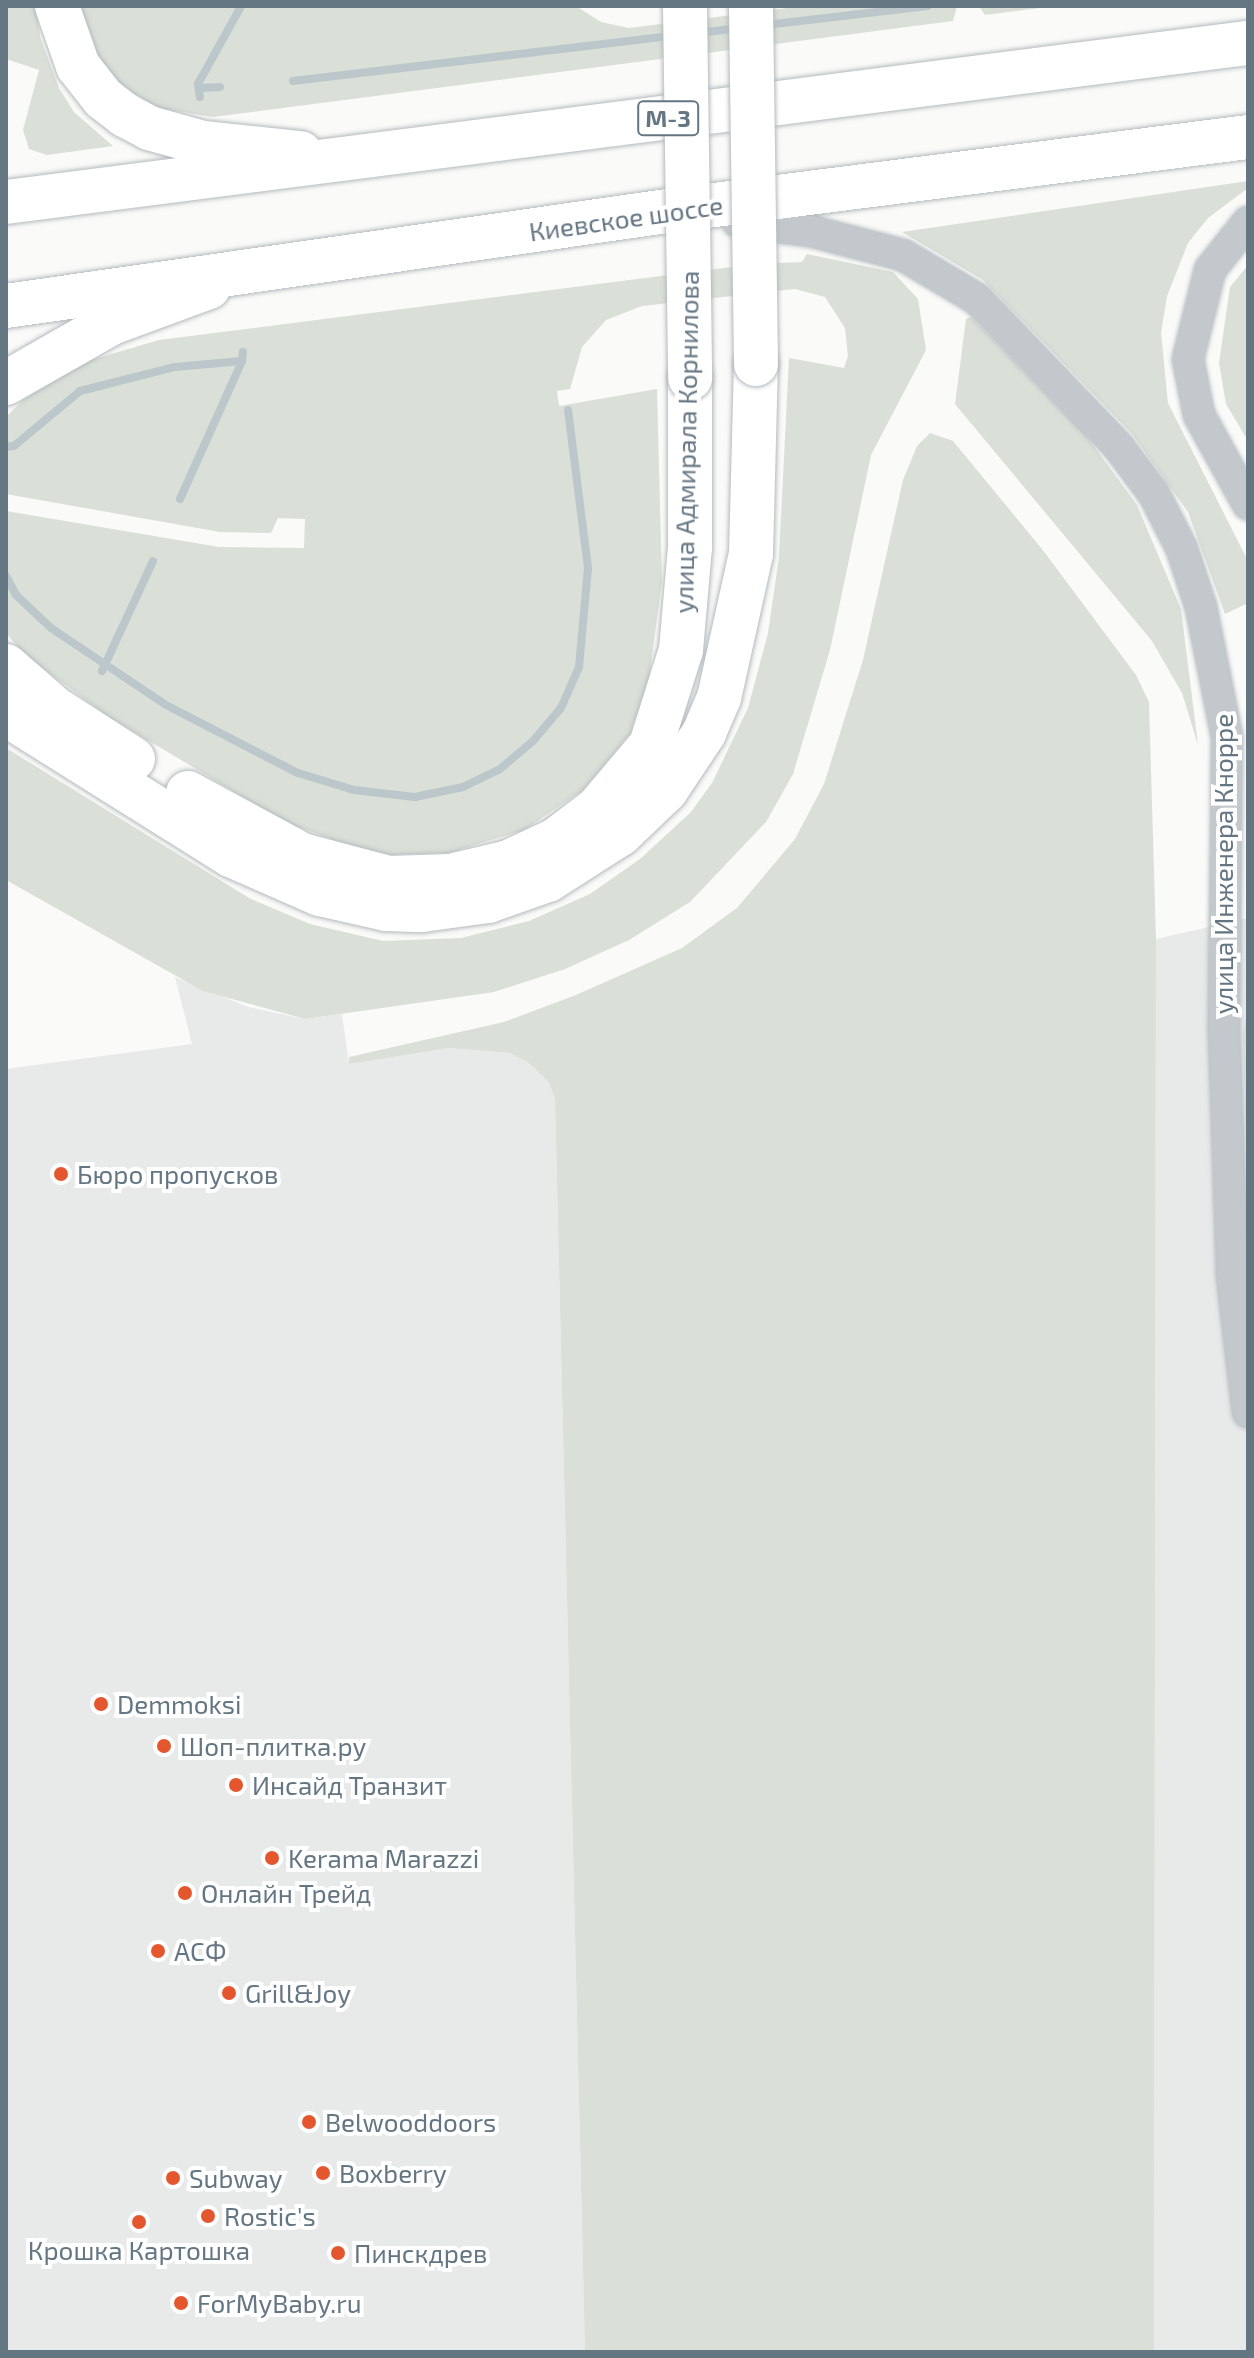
<!DOCTYPE html>
<html>
<head>
<meta charset="utf-8">
<style>
	body { margin:0 }
	#map { position:relative; width:1254px; height:2358px; overflow:hidden; background:#fafaf8; font-family:"Exo 2",sans-serif }
	div>[style] { position:absolute }
	.built>* { inset:0; background:#e8e9e9 }
	.green>* { inset:0; background:#dadfd7 }
	.stream>* { height:8px; margin:-4px; padding:0 4px; transform-origin:4px; border-radius:4px; background:#bbc7cb }
	.roads { filter:drop-shadow(0 0 2px #b3babf) drop-shadow(0 0 2px #b3babf) }
	.minor>* { height:30px; margin:-15px; padding:0 15px; transform-origin:15px; border-radius:15px; background:#c3c8cc }
	.secondary>* { height:44px; margin:-22px; padding:0 22px; transform-origin:22px; border-radius:22px; background:#fff }
	.trunk>* { height:44px; margin:-22px; padding:0 22px; transform-origin:22px; border-radius:22px; background:#fff }
	.bridges { filter:drop-shadow(0 0 2px #b3babf) drop-shadow(0 0 2px #b3babf) }
	.secondary-bridge>* { height:44px; margin:-22px; padding:0 22px; transform-origin:22px; border-radius:22px; background:#fff }
	.dots>* { width:22px; height:22px; translate:-50% -50%; box-sizing:border-box; border:4px solid #fff; border-radius:50% }
	span { translate:-50% -50%; white-space:nowrap; text-align:center; line-height:1.15; -webkit-text-stroke:8px #fff; paint-order:stroke }
	.shield-label span { padding:2px 6px; background:#fff; border:2px solid; border-radius:6px; -webkit-text-stroke-width:0 }
	.shield-label { font-size:24px; color:#657683; font-weight:700 }
	.street-label { font-size:26px; color:#657683 }
	.poi-label { font-size:26px; color:#657683 }
	.left { translate:0 -50%; text-align:left }
	.frame { position:absolute; inset:0; border:8px solid #657683; pointer-events:none }
</style>
</head>
<body>
<div id="map">
	<div class="built">
		<div style="clip-path:polygon(1248px 918px,1248px 2352px,1154px 2352px,1156px 939px)"></div>
		<div style="clip-path:polygon(175px 977px,248px 1007px,305px 1019px,342px 1014px,349px 1064px,449px 1048px,510px 1053px,530px 1064px,549px 1083px,555px 1099px,585px 2352px,6px 2352px,6px 1069px,192px 1044px)"></div>
	</div>
	<div class="green">
		<div style="clip-path:polygon(8px 6px,36px 6px,40px 37px,59px 88px,74px 112px,113px 146px,47px 155px,29px 149px,23px 130px,39px 70px,6px 59px)"></div>
		<div style="clip-path:polygon(79px 6px,576px 6px,601px 22px,629px 28px,803px 6px,957px 6px,953px 21px,213px 117px,157px 108px,118px 83px,97px 57px)"></div>
		<div style="clip-path:polygon(979px 6px,1055px 6px,985px 15px)"></div>
		<div style="clip-path:polygon(1248px 181px,1248px 188px,1208px 218px,1188px 243px,1167px 296px,1161px 333px,1168px 403px,1248px 561px,1248px 603px,1225px 614px,1188px 512px,1132px 434px,983px 280px,902px 232px)"></div>
		<div style="clip-path:polygon(807px 254px,893px 272px,918px 299px,926px 350px,871px 455px,830px 650px,793px 774px,766px 822px,690px 902px,629px 940px,565px 969px,494px 992px,305px 1019px,203px 991px,6px 880px,6px 748px,249px 898px,310px 924px,383px 941px,461px 938px,529px 921px,590px 894px,640px 859px,691px 812px,712px 783px,748px 708px,768px 633px,779px 557px,789px 358px,844px 368px,848px 356px,845px 328px,825px 297px,795px 289px,642px 306px,606px 320px,582px 347px,570px 389px,557px 391px,559px 406px,657px 389px,662px 581px,649px 678px,630px 734px,583px 790px,524px 830px,448px 853px,391px 855px,361px 850px,285px 822px,109px 717px,26px 656px,6px 633px,6px 511px,219px 547px,304px 548px,305px 519px,278px 518px,271px 533px,220px 532px,6px 494px,6px 417px,24px 399px,84px 362px,159px 340px,755px 264px,802px 262px)"></div>
		<div style="clip-path:polygon(1248px 265px,1248px 441px,1226px 404px,1219px 363px,1230px 287px)"></div>
		<div style="clip-path:polygon(971px 317px,1085px 434px,1137px 505px,1181px 609px,1198px 745px,1182px 693px,1152px 641px,955px 404px,966px 319px)"></div>
		<div style="clip-path:polygon(930px 433px,953px 441px,1042px 549px,1136px 675px,1149px 702px,1156px 939px,1154px 2352px,585px 2352px,555px 1099px,549px 1083px,530px 1064px,510px 1053px,449px 1048px,349px 1064px,349px 1057px,504px 1022px,576px 995px,682px 948px,737px 908px,795px 839px,824px 784px,863px 660px,903px 480px,917px 446px)"></div>
		<div style="clip-path:polygon(1248px 1007px,1248px 1225px,1243px 1032px)"></div>
	</div>
	<div class="stream">
		<div style="left:766px;top:25px;width:163px;rotate:-6.7deg"></div>
		<div style="left:698px;top:33px;width:42px;rotate:-6.8deg"></div>
		<div style="left:293px;top:81px;width:383px;rotate:-6.8deg"></div>
		<div style="left:199px;top:88px;width:21px;rotate:-3deg"></div>
		<div style="left:200px;top:97px;width:13px;rotate:-99deg"></div>
		<div style="left:198px;top:84px;width:89px;rotate:-61.1deg"></div>
		<div style="left:6px;top:447px;width:8px;rotate:-7deg"></div>
		<div style="left:14px;top:446px;width:86px;rotate:-39.8deg"></div>
		<div style="left:80px;top:391px;width:98px;rotate:-14.2deg"></div>
		<div style="left:175px;top:367px;width:67px;rotate:-5.1deg"></div>
		<div style="left:242px;top:361px;width:9px;rotate:-84deg"></div>
		<div style="left:180px;top:499px;width:151px;rotate:-65.8deg"></div>
		<div style="left:6px;top:576px;width:21px;rotate:62deg"></div>
		<div style="left:16px;top:595px;width:48px;rotate:43.3deg"></div>
		<div style="left:51px;top:628px;width:138px;rotate:33.8deg"></div>
		<div style="left:166px;top:705px;width:148px;rotate:27.3deg"></div>
		<div style="left:298px;top:773px;width:59px;rotate:16.9deg"></div>
		<div style="left:354px;top:790px;width:61px;rotate:6.5deg"></div>
		<div style="left:415px;top:797px;width:49px;rotate:-11.8deg"></div>
		<div style="left:463px;top:787px;width:41px;rotate:-25.9deg"></div>
		<div style="left:500px;top:769px;width:43px;rotate:-40.3deg"></div>
		<div style="left:533px;top:741px;width:43px;rotate:-49.7deg"></div>
		<div style="left:561px;top:708px;width:45px;rotate:-66.3deg"></div>
		<div style="left:579px;top:667px;width:99px;rotate:-84.8deg"></div>
		<div style="left:588px;top:568px;width:159px;rotate:-97.2deg"></div>
		<div style="left:102px;top:671px;width:121px;rotate:-65.1deg"></div>
	</div>
	<div class="roads">
		<div class="minor">
			<div style="left:738px;top:222px;width:73px;rotate:7.1deg"></div>
			<div style="left:810px;top:231px;width:96px;rotate:14.5deg"></div>
			<div style="left:903px;top:255px;width:86px;rotate:30.7deg"></div>
			<div style="left:977px;top:299px;width:204px;rotate:46.2deg"></div>
			<div style="left:1118px;top:446px;width:60px;rotate:53.1deg"></div>
			<div style="left:1154px;top:494px;width:62px;rotate:63deg"></div>
			<div style="left:1182px;top:549px;width:61px;rotate:71.9deg"></div>
			<div style="left:1201px;top:607px;width:133px;rotate:78.7deg"></div>
			<div style="left:1227px;top:737px;width:291px;rotate:90.6deg"></div>
			<div style="left:1224px;top:1028px;width:246px;rotate:88.1deg"></div>
			<div style="left:1232px;top:1274px;width:139px;rotate:83.4deg"></div>
			<div style="left:1248px;top:222px;width:61px;rotate:128.4deg"></div>
			<div style="left:1210px;top:270px;width:92px;rotate:103.9deg"></div>
			<div style="left:1188px;top:359px;width:57px;rotate:78.9deg"></div>
			<div style="left:1199px;top:415px;width:102px;rotate:61.2deg"></div>
		</div>
		<div class="secondary">
			<div style="left:57px;top:6px;width:64px;rotate:70.7deg"></div>
			<div style="left:78px;top:66px;width:41px;rotate:52deg"></div>
			<div style="left:103px;top:98px;width:28px;rotate:38deg"></div>
			<div style="left:125px;top:115px;width:27px;rotate:28deg"></div>
			<div style="left:149px;top:128px;width:56px;rotate:15.5deg"></div>
			<div style="left:203px;top:143px;width:98px;rotate:5.9deg"></div>
			<div style="left:6px;top:383px;width:121px;rotate:-29.7deg"></div>
			<div style="left:111px;top:323px;width:104px;rotate:-20.2deg"></div>
			<div style="left:6px;top:666px;width:64px;rotate:41.2deg"></div>
			<div style="left:54px;top:708px;width:94px;rotate:32.8deg"></div>
			<div style="left:6px;top:714px;width:266px;rotate:32.1deg"></div>
			<div style="left:231px;top:855px;width:97px;rotate:23.7deg"></div>
			<div style="left:320px;top:894px;width:68px;rotate:12.8deg"></div>
			<div style="left:386px;top:909px;width:36px;rotate:2deg"></div>
			<div style="left:422px;top:910px;width:67px;rotate:-7.8deg"></div>
			<div style="left:488px;top:901px;width:64px;rotate:-19.3deg"></div>
			<div style="left:548px;top:880px;width:85px;rotate:-32.6deg"></div>
			<div style="left:620px;top:834px;width:64px;rotate:-43.7deg"></div>
			<div style="left:666px;top:790px;width:69px;rotate:-56.3deg"></div>
			<div style="left:704px;top:733px;width:38px;rotate:-67deg"></div>
			<div style="left:719px;top:698px;width:148px;rotate:-77.5deg"></div>
			<div style="left:751px;top:554px;width:190px;rotate:-88.5deg"></div>
			<div style="left:188px;top:793px;width:130px;rotate:28.5deg"></div>
			<div style="left:302px;top:855px;width:90px;rotate:14.8deg"></div>
			<div style="left:389px;top:878px;width:62px;rotate:-1.8deg"></div>
			<div style="left:451px;top:876px;width:60px;rotate:-13.6deg"></div>
			<div style="left:509px;top:862px;width:52px;rotate:-25.1deg"></div>
			<div style="left:556px;top:840px;width:53px;rotate:-37.3deg"></div>
			<div style="left:598px;top:808px;width:82px;rotate:-49.9deg"></div>
			<div style="left:651px;top:745px;width:100px;rotate:-72.5deg"></div>
			<div style="left:681px;top:650px;width:102px;rotate:-85deg"></div>
			<div style="left:690px;top:548px;width:170px;rotate:-90deg"></div>
		</div>
		<div class="trunk">
			<div style="left:6px;top:202px;width:1252px;rotate:-7.3deg"></div>
			<div style="left:6px;top:306px;width:661px;rotate:-8.18deg"></div>
			<div style="left:660px;top:212px;width:593px;rotate:-7.27deg"></div>
		</div>
	</div>
	<div class="bridges">
		<div class="secondary-bridge">
			<div style="left:685px;top:6px;width:372px;rotate:89.2deg"></div>
			<div style="left:751px;top:6px;width:358px;rotate:89.2deg"></div>
		</div>
	</div>
	<div class="dots">
		<div style="left:61px;top:1174px;background:#e4572e"></div>
		<div style="left:101px;top:1704px;background:#e4572e"></div>
		<div style="left:164px;top:1746px;background:#e4572e"></div>
		<div style="left:236px;top:1785px;background:#e4572e"></div>
		<div style="left:272px;top:1858px;background:#e4572e"></div>
		<div style="left:185px;top:1893px;background:#e4572e"></div>
		<div style="left:158px;top:1951px;background:#e4572e"></div>
		<div style="left:229px;top:1993px;background:#e4572e"></div>
		<div style="left:309px;top:2122px;background:#e4572e"></div>
		<div style="left:323px;top:2173px;background:#e4572e"></div>
		<div style="left:173px;top:2178px;background:#e4572e"></div>
		<div style="left:208px;top:2216px;background:#e4572e"></div>
		<div style="left:139px;top:2222px;background:#e4572e"></div>
		<div style="left:338px;top:2253px;background:#e4572e"></div>
		<div style="left:181px;top:2303px;background:#e4572e"></div>
	</div>
	<div class="shield-label">
		<span style="left:668px;top:118px">М-3</span>
	</div>
	<div class="street-label">
		<span style="left:626px;top:218px;rotate:-8deg">Киевское шоссе</span>
		<span style="left:686px;top:442px;rotate:-89deg">улица Адмирала Корнилова</span>
		<span style="left:1223px;top:864px;rotate:-90deg">улица Инженера Кнорре</span>
	</div>
	<div class="poi-label">
		<span class="left" style="left:77px;top:1174px">Бюро пропусков</span>
		<span class="left" style="left:117px;top:1704px">Demmoksi</span>
		<span class="left" style="left:180px;top:1746px">Шоп-плитка.ру</span>
		<span class="left" style="left:252px;top:1785px">Инсайд Транзит</span>
		<span class="left" style="left:288px;top:1858px">Kerama Marazzi</span>
		<span class="left" style="left:201px;top:1893px">Онлайн Трейд</span>
		<span class="left" style="left:174px;top:1951px">АСФ</span>
		<span class="left" style="left:245px;top:1993px">Grill&amp;Joy</span>
		<span class="left" style="left:325px;top:2122px">Belwooddoors</span>
		<span class="left" style="left:339px;top:2173px">Boxberry</span>
		<span class="left" style="left:189px;top:2178px">Subway</span>
		<span class="left" style="left:224px;top:2216px">Rostic's</span>
		<span style="left:139px;top:2250px">Крошка Картошка</span>
		<span class="left" style="left:354px;top:2253px">Пинскдрев</span>
		<span class="left" style="left:197px;top:2303px">ForMyBaby.ru</span>
	</div>
	<div class="frame"></div>
</div>
</body>
</html>
